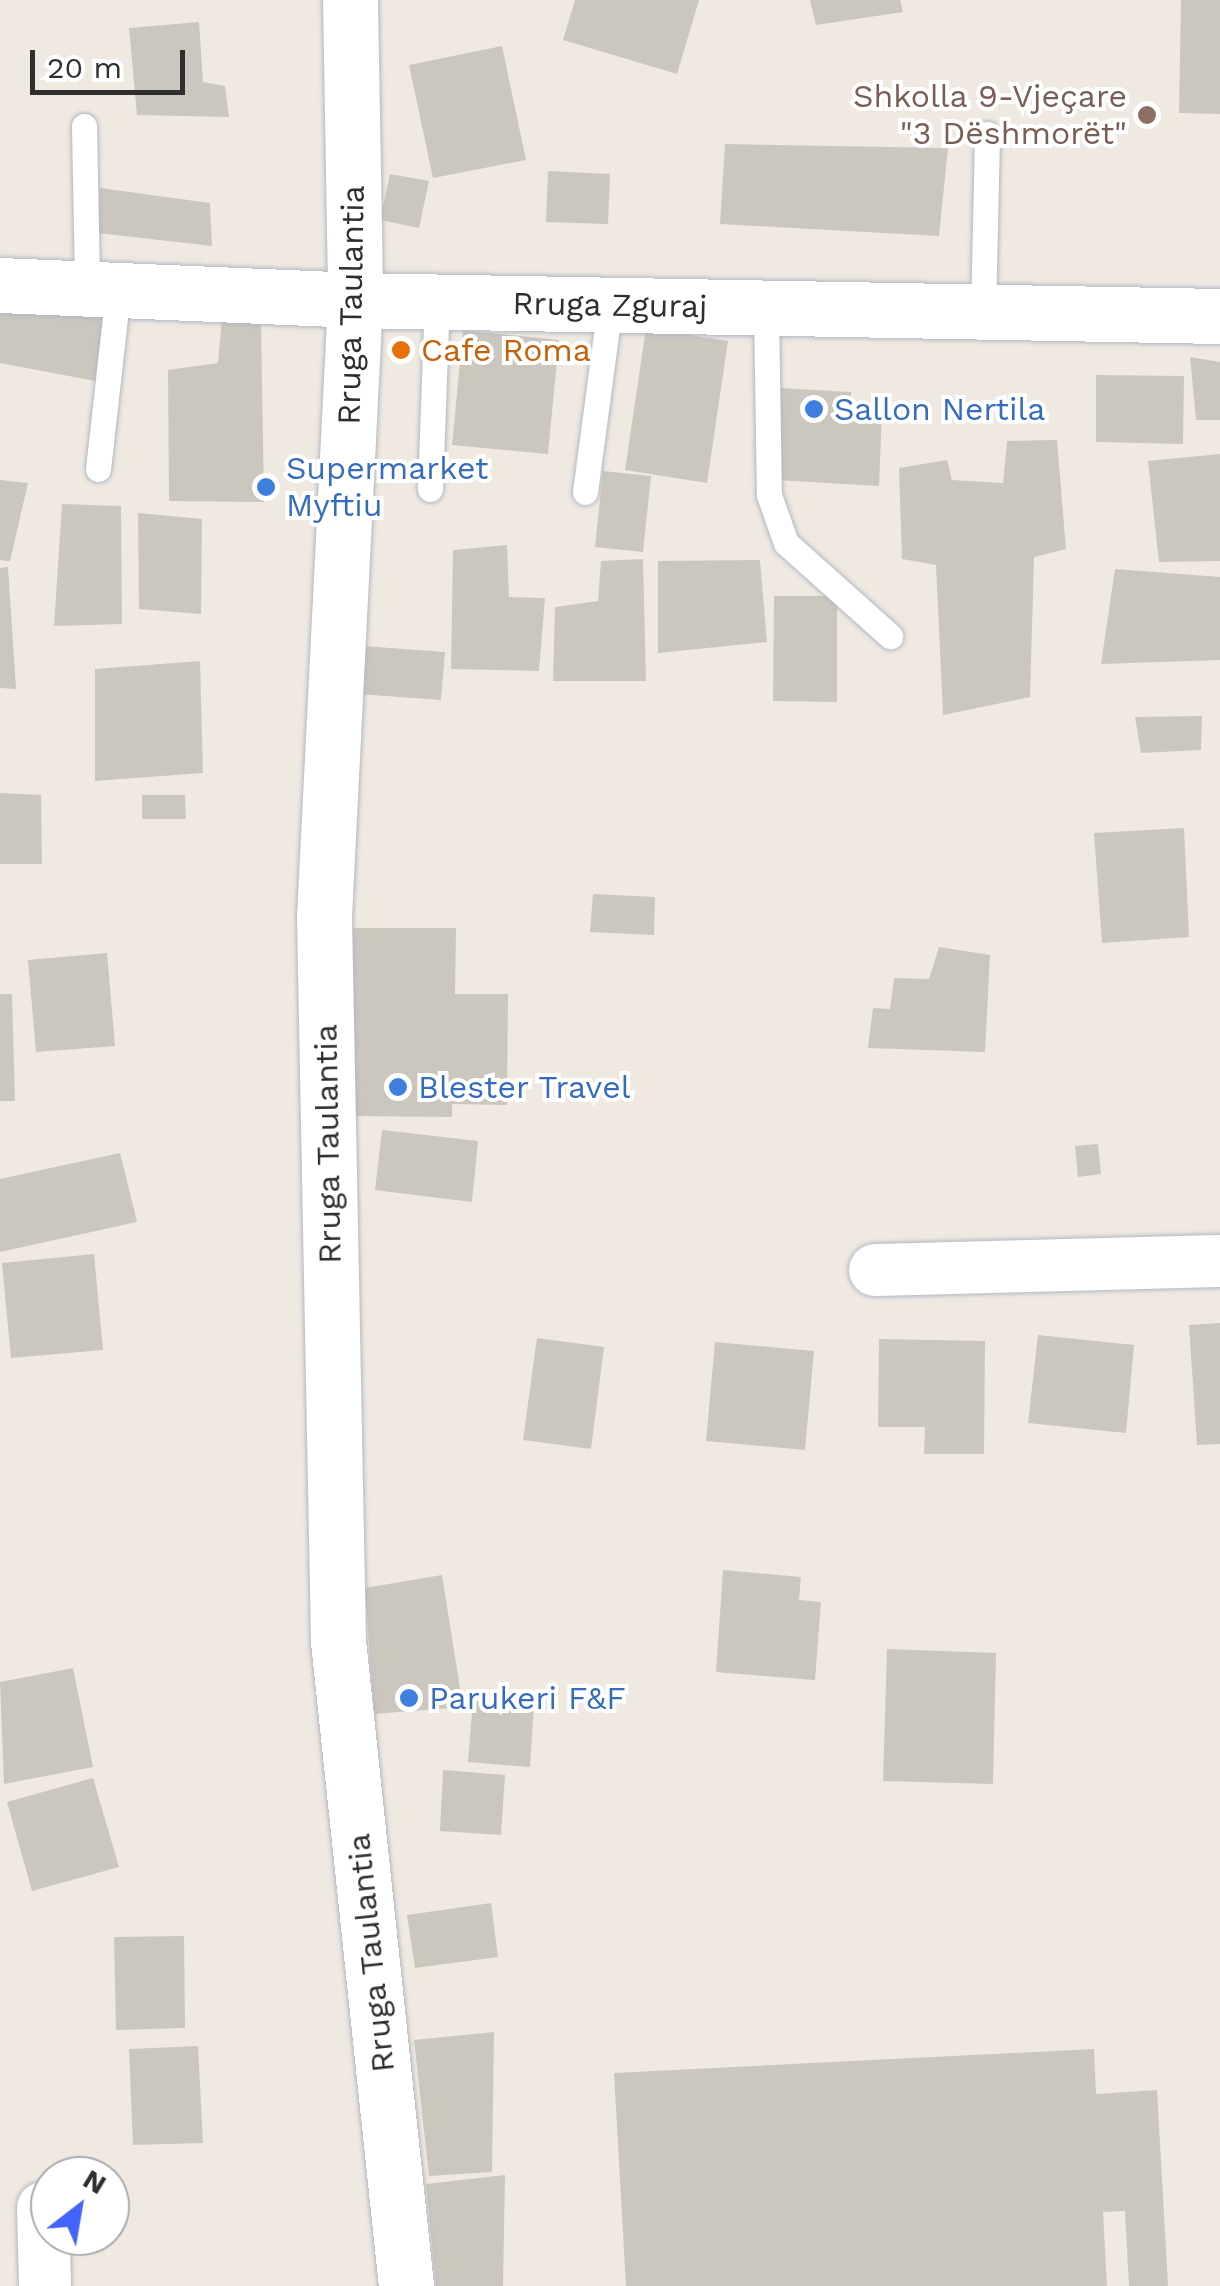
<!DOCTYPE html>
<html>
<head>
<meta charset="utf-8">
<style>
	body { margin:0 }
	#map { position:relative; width:1220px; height:2286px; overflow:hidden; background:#efe9e1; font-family:"Work Sans",sans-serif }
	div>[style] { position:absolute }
	.building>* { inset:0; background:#cbc7bf }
	.roads { filter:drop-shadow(0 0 2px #b4b7c1) drop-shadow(0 0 2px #b4b7c1) }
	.service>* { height:25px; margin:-12.5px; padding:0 12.5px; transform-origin:12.5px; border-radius:12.5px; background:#fff }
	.minor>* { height:52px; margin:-26px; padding:0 26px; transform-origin:26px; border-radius:26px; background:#fff }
	.tertiary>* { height:55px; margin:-27.5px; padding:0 27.5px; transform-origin:27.5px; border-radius:27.5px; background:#fff }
	.secondary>* { height:55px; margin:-27.5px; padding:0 27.5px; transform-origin:27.5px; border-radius:27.5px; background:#fff }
	.dots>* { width:28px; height:28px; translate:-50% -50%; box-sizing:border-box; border:5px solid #fff; border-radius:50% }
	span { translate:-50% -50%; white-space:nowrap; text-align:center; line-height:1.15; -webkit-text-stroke:8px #fff; paint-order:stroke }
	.education-label { font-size:32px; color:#785e54 }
	.right { translate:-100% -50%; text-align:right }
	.street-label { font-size:32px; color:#2e2e2e }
	.food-label { font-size:32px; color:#c56008 }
	.left { translate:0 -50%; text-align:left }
	.shop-label { font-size:32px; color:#366cbe }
	.north { position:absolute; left:30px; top:2156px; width:100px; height:100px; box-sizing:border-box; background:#fff; border:2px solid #ababab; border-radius:50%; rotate:31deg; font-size:28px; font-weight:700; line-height:40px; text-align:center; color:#2e2e2e }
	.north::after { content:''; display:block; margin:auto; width:35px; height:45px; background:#4264fb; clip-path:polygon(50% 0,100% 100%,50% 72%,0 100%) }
	.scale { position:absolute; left:30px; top:50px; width:155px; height:45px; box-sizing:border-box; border:5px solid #2e2e2e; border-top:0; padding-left:12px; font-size:30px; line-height:35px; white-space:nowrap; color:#2e2e2e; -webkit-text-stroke:8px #fff; paint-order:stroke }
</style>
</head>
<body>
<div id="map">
	<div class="building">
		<div style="clip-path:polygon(575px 0,699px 0,677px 74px,563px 40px)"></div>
		<div style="clip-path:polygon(810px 0,900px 0,903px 12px,816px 25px)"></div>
		<div style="clip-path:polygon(1181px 0,1220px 0,1220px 114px,1179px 113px)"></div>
		<div style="clip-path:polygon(199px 22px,203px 82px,225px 86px,229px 117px,137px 115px,129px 28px)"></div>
		<div style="clip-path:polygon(502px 46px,526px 160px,433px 178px,409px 65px)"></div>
		<div style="clip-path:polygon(725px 144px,948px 148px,939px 236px,720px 224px)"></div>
		<div style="clip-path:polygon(548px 171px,610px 174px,608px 224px,546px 222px)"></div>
		<div style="clip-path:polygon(390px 174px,429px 181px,419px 228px,380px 220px)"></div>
		<div style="clip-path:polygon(100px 188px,210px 203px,212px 246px,98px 233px)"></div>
		<div style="clip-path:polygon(0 307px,104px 317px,95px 381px,0 363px)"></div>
		<div style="clip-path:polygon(222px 319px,261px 320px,264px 502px,169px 501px,168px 370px,218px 363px)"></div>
		<div style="clip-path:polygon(646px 328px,728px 341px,707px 483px,625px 470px)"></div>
		<div style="clip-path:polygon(463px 330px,559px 340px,548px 454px,452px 445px)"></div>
		<div style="clip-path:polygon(1190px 357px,1220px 362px,1220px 420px,1196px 420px)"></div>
		<div style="clip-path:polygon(1096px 375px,1184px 376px,1183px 444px,1096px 442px)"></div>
		<div style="clip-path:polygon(780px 388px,851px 392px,851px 410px,882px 412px,879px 486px,776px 480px)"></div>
		<div style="clip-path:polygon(1057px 440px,1066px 549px,1034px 557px,1030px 697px,943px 715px,936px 565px,902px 559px,899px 468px,947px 460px,952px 480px,1003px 483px,1007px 441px)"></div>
		<div style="clip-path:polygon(1220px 454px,1220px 561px,1159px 562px,1148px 461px)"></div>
		<div style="clip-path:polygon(603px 471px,651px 476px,643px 552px,595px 547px)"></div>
		<div style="clip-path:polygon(0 480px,28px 483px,10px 561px,0 560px)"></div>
		<div style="clip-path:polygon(62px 504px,121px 506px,122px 624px,54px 626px)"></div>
		<div style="clip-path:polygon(138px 513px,202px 519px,201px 614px,139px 609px)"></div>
		<div style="clip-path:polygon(507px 545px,509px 597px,545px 598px,539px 671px,451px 669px,453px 550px)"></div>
		<div style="clip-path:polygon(643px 559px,646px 681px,553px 681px,555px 607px,598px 601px,601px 561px)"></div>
		<div style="clip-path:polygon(760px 560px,767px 642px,658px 653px,658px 561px)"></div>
		<div style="clip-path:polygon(8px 567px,16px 689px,0 688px,0 568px)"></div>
		<div style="clip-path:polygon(1115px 569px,1220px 577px,1220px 660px,1101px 664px)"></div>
		<div style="clip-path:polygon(774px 596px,837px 596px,837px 702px,773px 701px)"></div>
		<div style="clip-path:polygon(349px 645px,445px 652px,441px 700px,345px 693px)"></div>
		<div style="clip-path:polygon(200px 661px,203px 773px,95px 781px,95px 669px)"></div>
		<div style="clip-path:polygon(1202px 716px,1201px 750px,1141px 753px,1135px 717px)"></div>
		<div style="clip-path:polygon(0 793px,41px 795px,42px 864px,0 864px)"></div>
		<div style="clip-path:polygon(142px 795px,185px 795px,186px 819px,142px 819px)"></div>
		<div style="clip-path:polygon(1184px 828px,1189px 937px,1102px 943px,1094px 833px)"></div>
		<div style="clip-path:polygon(593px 894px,655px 897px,654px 935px,590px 932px)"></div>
		<div style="clip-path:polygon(349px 928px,456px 928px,455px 994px,508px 994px,507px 1105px,452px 1104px,452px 1117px,347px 1116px)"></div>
		<div style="clip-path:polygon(939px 947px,990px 955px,985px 1052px,868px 1048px,873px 1008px,890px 1009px,894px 978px,929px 979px)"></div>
		<div style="clip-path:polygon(107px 953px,115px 1046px,36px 1052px,28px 960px)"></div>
		<div style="clip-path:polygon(0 994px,12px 994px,15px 1101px,0 1101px)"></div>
		<div style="clip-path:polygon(382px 1130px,478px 1141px,472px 1202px,375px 1190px)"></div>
		<div style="clip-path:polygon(1098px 1144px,1101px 1174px,1078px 1177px,1075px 1146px)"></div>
		<div style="clip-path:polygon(120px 1153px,137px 1222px,0 1252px,0 1179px)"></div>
		<div style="clip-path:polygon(94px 1254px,103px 1350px,11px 1358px,2px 1263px)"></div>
		<div style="clip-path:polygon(1220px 1323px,1220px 1444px,1197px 1445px,1189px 1325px)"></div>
		<div style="clip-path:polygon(1038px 1335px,1134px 1345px,1126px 1433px,1028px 1423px)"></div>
		<div style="clip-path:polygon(537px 1338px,604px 1347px,591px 1449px,523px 1440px)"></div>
		<div style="clip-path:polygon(879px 1339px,985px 1341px,984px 1454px,924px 1454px,925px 1427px,878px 1427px)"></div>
		<div style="clip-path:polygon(715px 1342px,814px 1351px,805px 1450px,706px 1441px)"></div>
		<div style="clip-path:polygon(723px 1570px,801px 1577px,799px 1600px,821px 1602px,815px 1680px,716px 1672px)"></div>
		<div style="clip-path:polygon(442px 1575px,463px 1707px,374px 1714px,365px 1588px)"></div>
		<div style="clip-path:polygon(887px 1649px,996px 1653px,993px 1784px,883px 1781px)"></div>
		<div style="clip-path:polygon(73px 1668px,93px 1767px,4px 1784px,0 1682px)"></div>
		<div style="clip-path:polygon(473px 1701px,534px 1705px,530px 1767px,468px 1762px)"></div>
		<div style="clip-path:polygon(443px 1770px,505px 1775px,501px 1835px,440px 1831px)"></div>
		<div style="clip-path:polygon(93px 1778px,119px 1867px,32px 1891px,7px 1802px)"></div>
		<div style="clip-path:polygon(491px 1903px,498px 1957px,415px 1968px,407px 1915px)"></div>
		<div style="clip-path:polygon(184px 1936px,185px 2028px,116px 2030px,114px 1937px)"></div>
		<div style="clip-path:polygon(494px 2032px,492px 2172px,429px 2176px,414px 2040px)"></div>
		<div style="clip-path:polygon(198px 2046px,203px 2143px,133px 2145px,129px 2049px)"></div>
		<div style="clip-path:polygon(1094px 2049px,1096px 2094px,1157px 2090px,1168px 2286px,1129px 2286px,1125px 2211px,1103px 2212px,1107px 2286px,626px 2286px,614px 2073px)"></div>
		<div style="clip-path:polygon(505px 2175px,503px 2286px,436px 2286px,426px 2184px)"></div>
	</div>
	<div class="roads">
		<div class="service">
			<div style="left:84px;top:126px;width:163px;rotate:88.9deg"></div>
			<div style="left:766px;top:309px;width:186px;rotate:89.1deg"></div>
			<div style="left:769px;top:495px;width:51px;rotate:70.5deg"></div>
			<div style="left:786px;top:543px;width:140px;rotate:41.8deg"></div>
			<div style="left:983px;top:313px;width:179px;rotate:-88.7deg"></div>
			<div style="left:98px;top:469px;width:179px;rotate:-83.6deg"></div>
			<div style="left:430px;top:489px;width:188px;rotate:-87.9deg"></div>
			<div style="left:585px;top:492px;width:189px;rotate:-82.4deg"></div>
		</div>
		<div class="minor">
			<div style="left:875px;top:1270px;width:345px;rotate:-1.5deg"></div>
			<div style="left:43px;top:2208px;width:78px;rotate:88.5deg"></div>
		</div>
		<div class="tertiary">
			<div style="left:350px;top:0;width:300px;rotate:89deg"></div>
			<div style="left:355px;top:300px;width:618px;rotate:92.88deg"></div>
			<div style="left:324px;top:917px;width:724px;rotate:88.89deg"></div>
			<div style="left:338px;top:1641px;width:649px;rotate:83.98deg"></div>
		</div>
		<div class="secondary">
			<div style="left:0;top:285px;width:355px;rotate:2.4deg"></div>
			<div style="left:355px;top:300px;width:865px;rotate:1.06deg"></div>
		</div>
	</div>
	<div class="dots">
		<div style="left:1147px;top:115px;background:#8d6e63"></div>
		<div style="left:401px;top:350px;background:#e8710a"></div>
		<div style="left:814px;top:409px;background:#3f7fe0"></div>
		<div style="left:266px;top:487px;background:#3f7fe0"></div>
		<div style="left:398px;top:1087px;background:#3f7fe0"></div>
		<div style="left:409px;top:1698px;background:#3f7fe0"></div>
	</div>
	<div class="education-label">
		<span class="right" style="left:1127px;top:115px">Shkolla 9-Vjeçare<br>"3 Dëshmorët"</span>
	</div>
	<div class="street-label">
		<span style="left:351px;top:305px;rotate:-89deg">Rruga Taulantia</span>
		<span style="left:610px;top:305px;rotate:1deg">Rruga Zguraj</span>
		<span style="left:328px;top:1144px;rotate:-91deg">Rruga Taulantia</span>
		<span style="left:371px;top:1953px;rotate:-96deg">Rruga Taulantia</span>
	</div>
	<div class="food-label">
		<span class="left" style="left:421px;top:350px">Cafe Roma</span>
	</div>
	<div class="shop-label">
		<span class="left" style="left:834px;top:409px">Sallon Nertila</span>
		<span class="left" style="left:286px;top:487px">Supermarket<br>Myftiu</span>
		<span class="left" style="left:418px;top:1087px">Blester Travel</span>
		<span class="left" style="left:429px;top:1698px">Parukeri F&amp;F</span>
	</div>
	<div class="north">N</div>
	<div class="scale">20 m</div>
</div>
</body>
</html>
